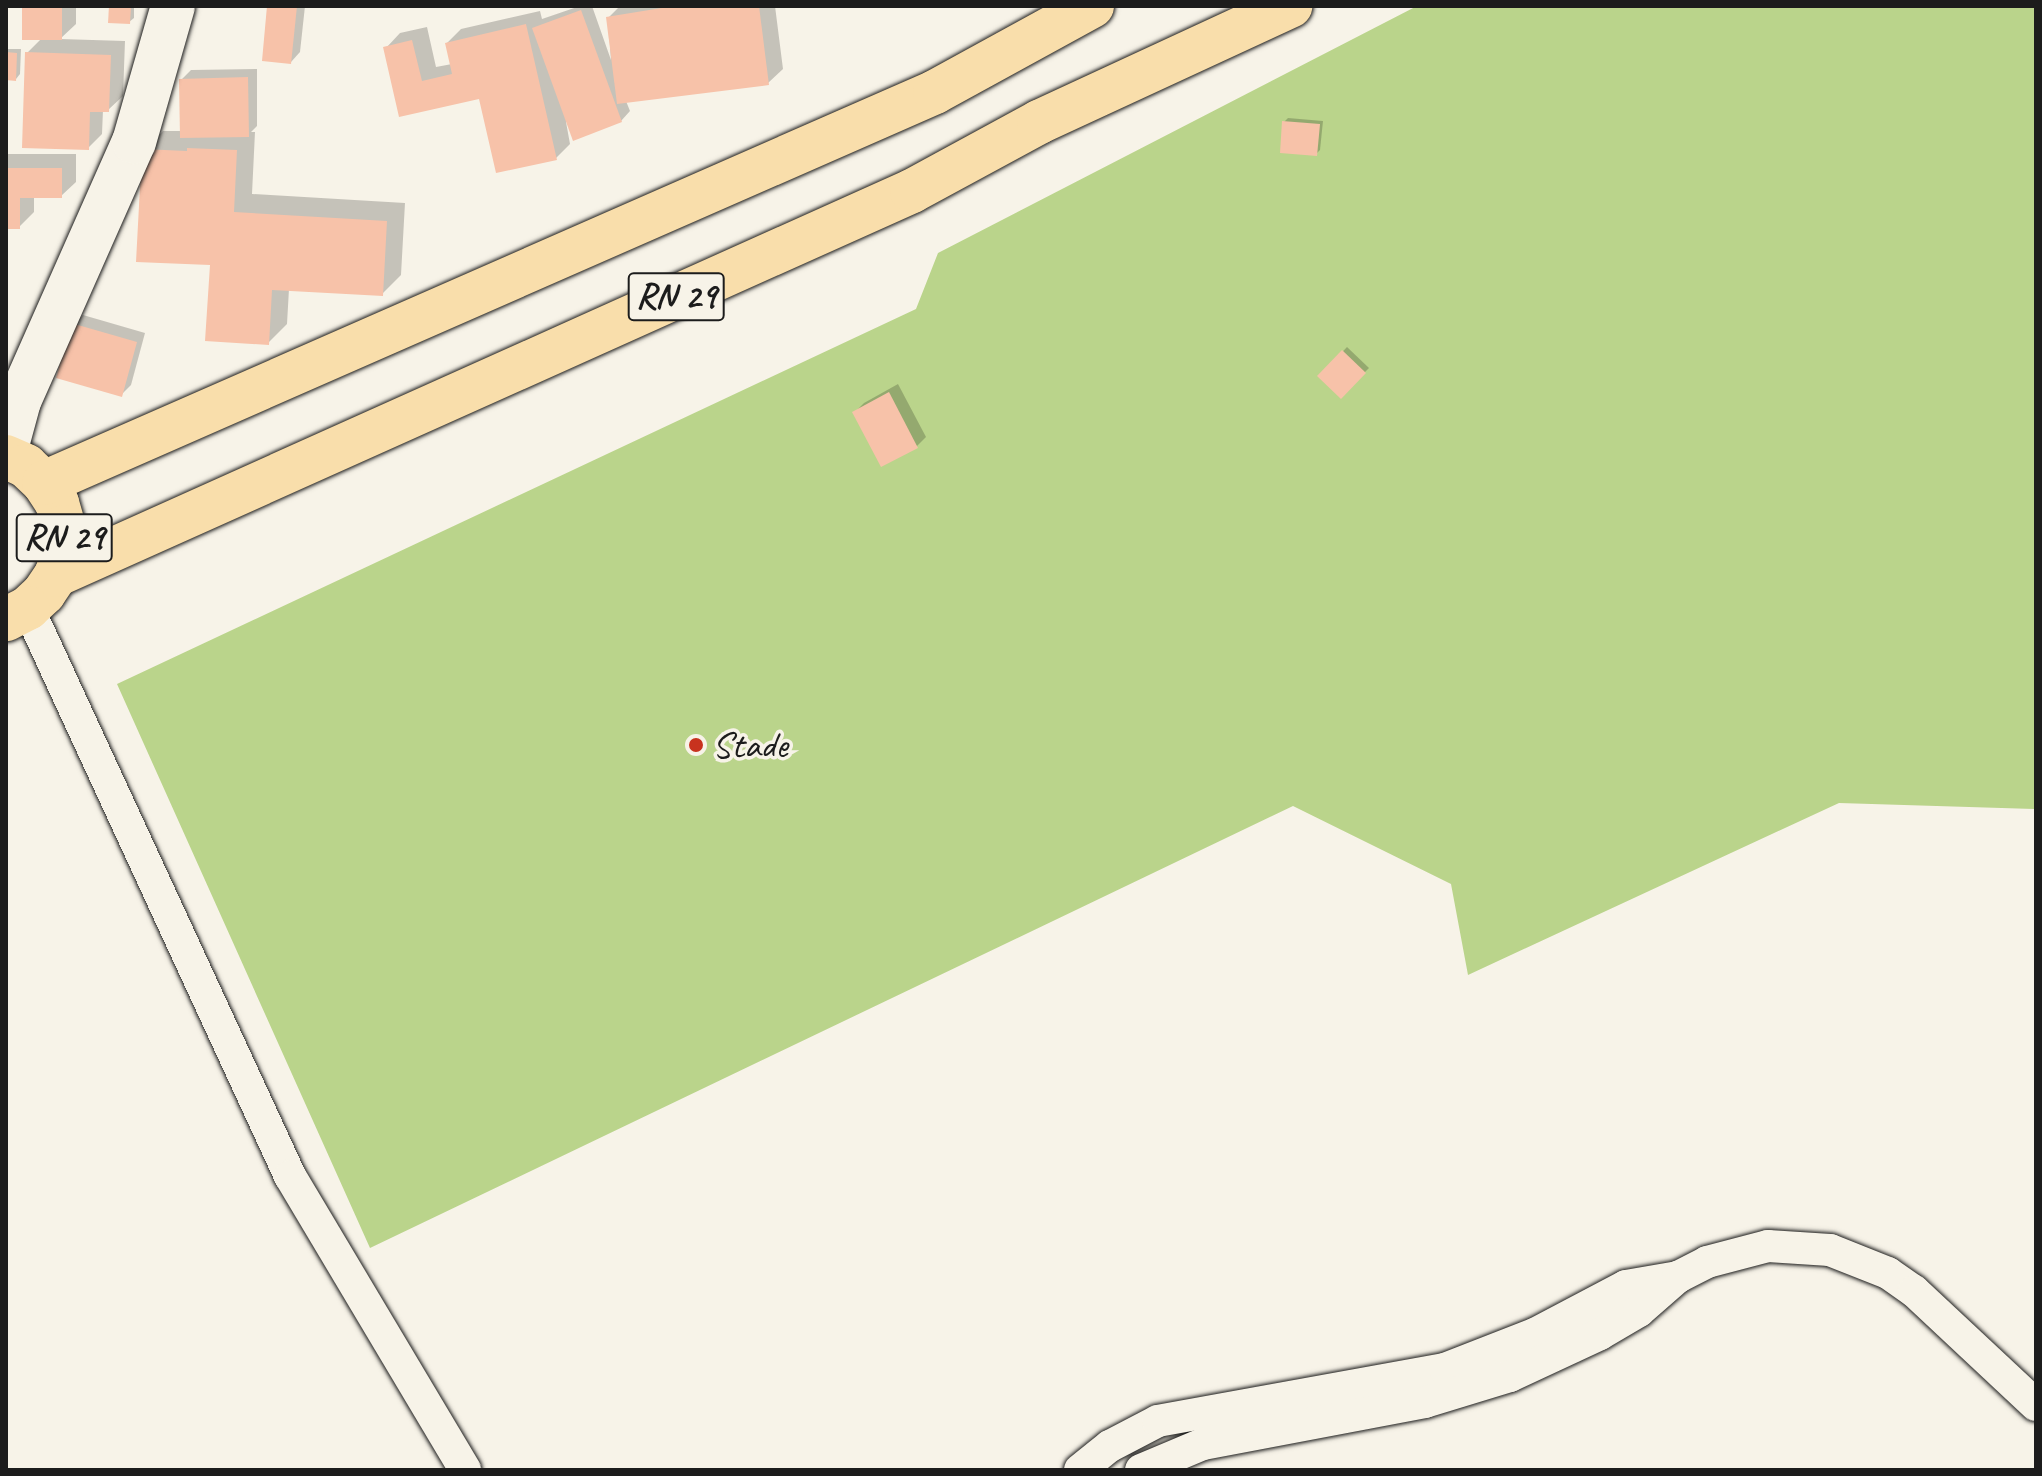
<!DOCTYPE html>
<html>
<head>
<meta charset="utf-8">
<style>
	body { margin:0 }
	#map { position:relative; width:2042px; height:1476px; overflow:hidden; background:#f7f3e8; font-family:Caveat,sans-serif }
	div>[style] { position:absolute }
	.green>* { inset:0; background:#bad48b }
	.shadow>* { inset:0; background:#0003 }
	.building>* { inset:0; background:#f7c2a9 }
	.roads { filter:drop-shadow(0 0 2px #1c1c1c) drop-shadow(0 0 2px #1c1c1c) }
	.street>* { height:32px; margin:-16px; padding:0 16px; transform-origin:16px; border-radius:16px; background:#f7f3e8 }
	.secondary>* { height:44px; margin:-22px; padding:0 22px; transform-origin:22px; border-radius:22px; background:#f7f3e8 }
	.highway>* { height:44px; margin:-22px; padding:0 22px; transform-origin:22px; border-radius:22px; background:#f9deab }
	.dots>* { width:22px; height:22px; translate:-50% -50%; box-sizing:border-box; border:4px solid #f7f3e8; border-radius:50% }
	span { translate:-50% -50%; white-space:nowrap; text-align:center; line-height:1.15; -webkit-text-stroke:7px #f7f3e8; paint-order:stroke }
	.shield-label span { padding:2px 6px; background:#f7f3e8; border:2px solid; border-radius:6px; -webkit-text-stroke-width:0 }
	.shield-label { font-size:36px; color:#1c1c1c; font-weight:700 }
	.poi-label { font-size:38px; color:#1c1c1c }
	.left { translate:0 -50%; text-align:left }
	.frame { position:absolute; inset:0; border:8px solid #1c1c1c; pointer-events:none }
</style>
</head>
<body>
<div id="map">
	<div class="green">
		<div style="clip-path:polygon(1417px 6px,2036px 6px,2036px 809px,1839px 803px,1468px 975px,1451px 884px,1293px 806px,370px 1248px,117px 684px,916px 309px,938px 253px)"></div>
	</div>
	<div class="shadow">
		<div style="clip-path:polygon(24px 6px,76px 6px,76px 24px,60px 39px,125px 41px,123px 96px,108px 110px,103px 110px,102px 134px,88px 148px,27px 53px,42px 38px)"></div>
		<div style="clip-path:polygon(111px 6px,134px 6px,134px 18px,129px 22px)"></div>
		<div style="clip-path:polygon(269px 6px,305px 6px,300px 52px,291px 62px)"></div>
		<div style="clip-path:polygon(580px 6px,592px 6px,611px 60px,608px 18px,620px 6px,775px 6px,783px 69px,768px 83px,626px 101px,630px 111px,621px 121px,566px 122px,570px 144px,556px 158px,480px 97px,401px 115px,386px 48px,400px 33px,427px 27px,436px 67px,452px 64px,447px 43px,461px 29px,540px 11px,542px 19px)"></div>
		<div style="clip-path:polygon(6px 49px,21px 49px,20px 74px,16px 79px,6px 78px)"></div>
		<div style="clip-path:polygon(257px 69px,257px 126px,251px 132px,255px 132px,252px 194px,405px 203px,401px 275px,382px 294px,289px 289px,287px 324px,268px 343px,212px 264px,144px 150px,163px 131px,182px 131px,181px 80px,191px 70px)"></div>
		<div style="clip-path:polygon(1288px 118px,1323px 121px,1320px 150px,1316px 154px,1284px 122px)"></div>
		<div style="clip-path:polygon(6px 154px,76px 154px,76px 182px,61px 196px,34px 196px,34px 212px,19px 227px,6px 227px,6px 273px)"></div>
		<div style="clip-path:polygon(83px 315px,145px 333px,131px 385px,121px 395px,73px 324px)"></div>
		<div style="clip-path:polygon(1347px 347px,1369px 368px,1341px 396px,1320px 376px)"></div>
		<div style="clip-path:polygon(898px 384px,926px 437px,917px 446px,855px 412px,864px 403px)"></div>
	</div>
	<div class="building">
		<div style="clip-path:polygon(22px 6px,62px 6px,62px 40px,22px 40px)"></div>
		<div style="clip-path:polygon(109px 6px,131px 6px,130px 24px,108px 23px)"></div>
		<div style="clip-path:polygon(267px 6px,297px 6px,291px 64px,262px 61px)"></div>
		<div style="clip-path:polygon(674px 6px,759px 6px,769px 85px,617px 104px,606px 17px)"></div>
		<div style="clip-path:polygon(581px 10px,622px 122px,573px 141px,532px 28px)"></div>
		<div style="clip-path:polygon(526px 24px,557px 160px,496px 173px,479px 99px,399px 117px,383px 47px,412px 40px,422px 81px,452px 74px,445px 43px)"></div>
		<div style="clip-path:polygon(6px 52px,17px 53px,16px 81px,6px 80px)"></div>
		<div style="clip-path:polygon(25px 52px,111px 55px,109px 112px,90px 112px,89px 150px,22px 148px)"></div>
		<div style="clip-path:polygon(248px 77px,249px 137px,180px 138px,179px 79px)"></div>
		<div style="clip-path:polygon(1282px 121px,1320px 124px,1317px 156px,1280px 153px)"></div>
		<div style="clip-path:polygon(187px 148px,237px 150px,234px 212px,387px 221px,383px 296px,272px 290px,269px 345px,205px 341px,210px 265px,136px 262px,142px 149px,187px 151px)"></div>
		<div style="clip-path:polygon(6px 168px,62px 168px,62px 198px,20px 198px,20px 229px,6px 229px)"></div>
		<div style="clip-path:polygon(71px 323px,137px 342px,122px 397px,56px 378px)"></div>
		<div style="clip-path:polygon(1342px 350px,1366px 373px,1341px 399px,1317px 376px)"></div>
		<div style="clip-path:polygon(889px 392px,918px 448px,881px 467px,852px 412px)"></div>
	</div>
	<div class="roads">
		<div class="street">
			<div style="left:28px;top:608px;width:626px;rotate:65.24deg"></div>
			<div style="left:290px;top:1176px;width:342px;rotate:59.2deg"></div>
			<div style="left:1080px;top:1470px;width:38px;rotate:-39deg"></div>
			<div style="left:1110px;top:1446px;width:54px;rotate:-27.5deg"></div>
			<div style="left:1158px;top:1421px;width:292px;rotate:-10.3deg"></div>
			<div style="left:1445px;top:1369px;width:97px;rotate:-21.3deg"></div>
			<div style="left:1535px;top:1334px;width:103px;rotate:-27.8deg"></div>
			<div style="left:1626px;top:1286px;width:53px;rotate:-9.8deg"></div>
			<div style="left:1141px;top:1470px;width:67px;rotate:-22.8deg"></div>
			<div style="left:1203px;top:1444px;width:226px;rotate:-10.7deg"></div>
			<div style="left:1425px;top:1402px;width:89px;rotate:-17deg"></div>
			<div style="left:1510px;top:1376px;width:99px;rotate:-25deg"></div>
			<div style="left:1600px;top:1334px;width:45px;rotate:-30.5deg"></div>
			<div style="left:1639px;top:1311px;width:52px;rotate:-41.1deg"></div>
			<div style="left:1678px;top:1277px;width:33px;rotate:-27deg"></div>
			<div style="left:1707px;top:1262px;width:63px;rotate:-14.7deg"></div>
			<div style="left:1768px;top:1246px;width:62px;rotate:3.7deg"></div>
			<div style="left:1830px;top:1250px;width:62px;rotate:21.6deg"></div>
			<div style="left:1888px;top:1273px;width:32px;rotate:35deg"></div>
			<div style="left:1914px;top:1291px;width:167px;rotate:43.1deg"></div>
		</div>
		<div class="secondary">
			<div style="left:6px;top:449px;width:50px;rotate:-74.8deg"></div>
			<div style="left:19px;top:401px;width:283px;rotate:-66.1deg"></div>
			<div style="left:134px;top:142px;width:141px;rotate:-74deg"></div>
		</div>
		<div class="highway">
			<div style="left:6px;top:457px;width:22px;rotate:24deg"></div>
			<div style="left:26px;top:466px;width:25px;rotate:43deg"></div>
			<div style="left:44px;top:483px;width:24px;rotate:57deg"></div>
			<div style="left:57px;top:503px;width:25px;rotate:74deg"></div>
			<div style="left:64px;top:527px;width:24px;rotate:90deg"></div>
			<div style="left:64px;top:551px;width:25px;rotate:108deg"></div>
			<div style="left:56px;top:575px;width:22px;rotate:124deg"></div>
			<div style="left:44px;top:593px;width:22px;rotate:137deg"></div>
			<div style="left:28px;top:608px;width:25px;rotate:153deg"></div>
			<div style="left:44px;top:483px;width:973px;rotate:-23.69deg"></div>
			<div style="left:935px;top:92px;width:179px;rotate:-28.7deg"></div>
			<div style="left:56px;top:575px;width:938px;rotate:-24.16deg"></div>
			<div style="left:912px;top:191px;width:145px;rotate:-28.5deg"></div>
			<div style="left:1039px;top:122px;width:277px;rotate:-24.8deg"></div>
		</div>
	</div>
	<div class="dots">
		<div style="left:696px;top:745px;background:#c8321e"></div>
	</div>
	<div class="shield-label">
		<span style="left:676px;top:297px">RN 29</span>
		<span style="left:64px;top:538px">RN 29</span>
	</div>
	<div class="poi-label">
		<span class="left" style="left:712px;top:745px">Stade</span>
	</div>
	<div class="frame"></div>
</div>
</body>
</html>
